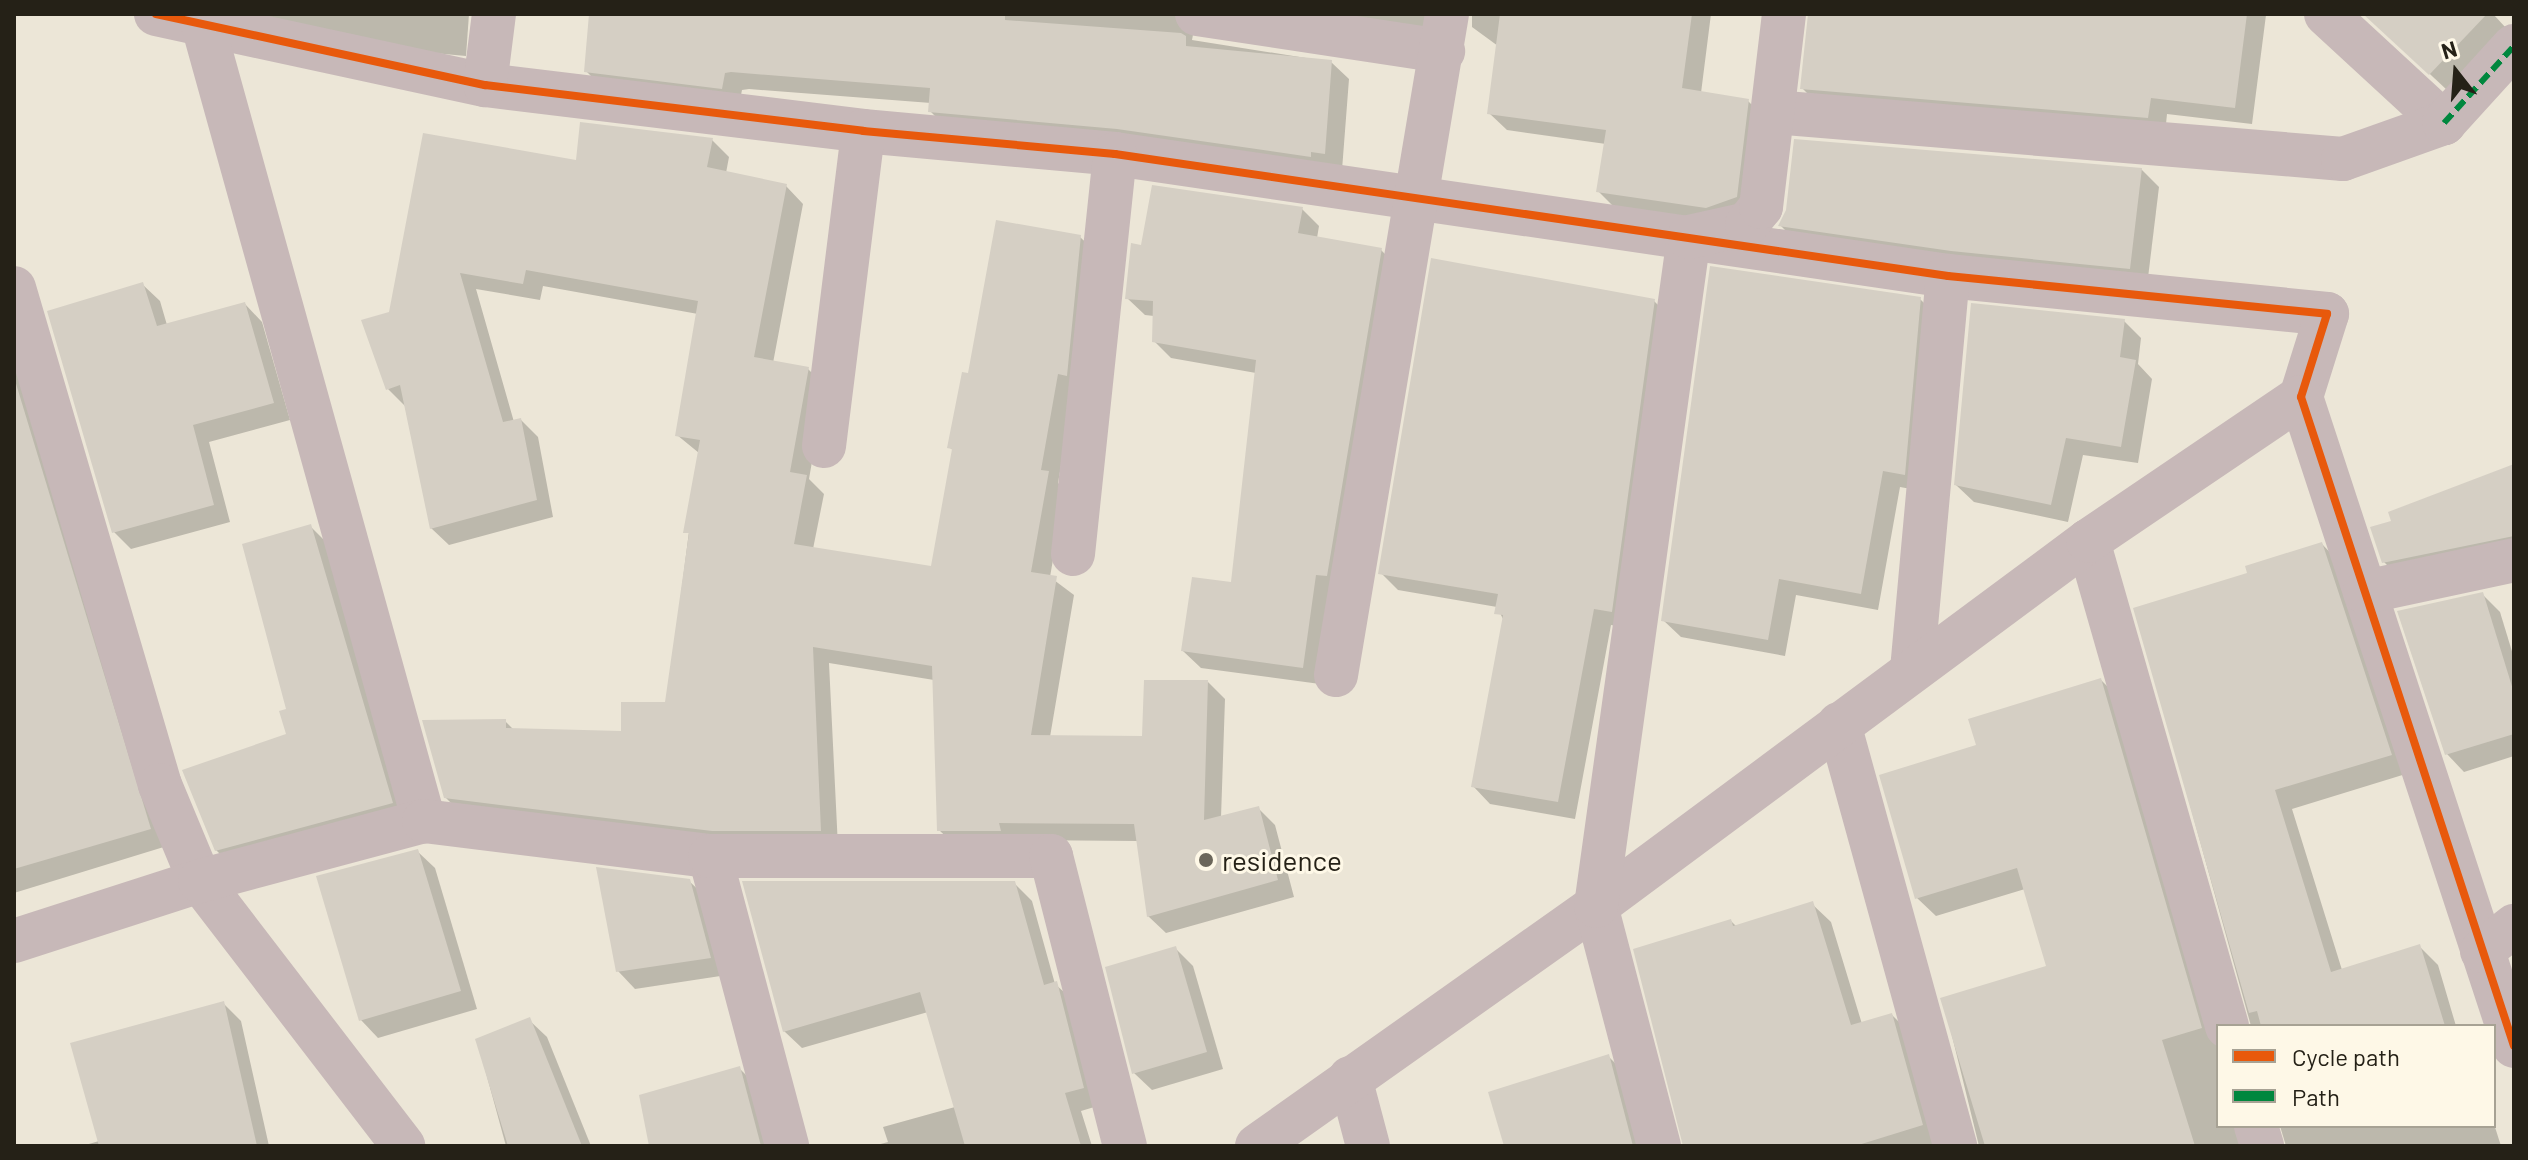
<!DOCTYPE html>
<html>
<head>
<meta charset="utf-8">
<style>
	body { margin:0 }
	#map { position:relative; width:2528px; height:1160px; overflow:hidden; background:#ece6d7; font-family:Barlow,sans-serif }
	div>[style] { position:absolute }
	.shadow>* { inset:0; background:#0003 }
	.building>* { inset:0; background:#d5cfc4 }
	.minor>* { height:44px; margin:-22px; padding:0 22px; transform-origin:22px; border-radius:22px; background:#c7b8b8 }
	.quiet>* { height:6px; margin-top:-3px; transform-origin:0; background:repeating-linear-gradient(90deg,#00873e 0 12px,transparent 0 18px) }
	.cycleway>* { height:8px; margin:-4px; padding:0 4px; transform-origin:4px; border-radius:4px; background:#e8590c }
	.dots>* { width:22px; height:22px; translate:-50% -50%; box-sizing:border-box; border:4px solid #fef8e7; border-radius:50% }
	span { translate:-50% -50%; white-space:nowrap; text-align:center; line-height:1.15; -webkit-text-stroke:6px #fef8e7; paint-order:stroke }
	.poi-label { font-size:28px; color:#252117 }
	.left { translate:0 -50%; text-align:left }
	.frame { position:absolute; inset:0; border:16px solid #252117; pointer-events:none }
	.legend { position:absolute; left:2216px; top:1024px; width:280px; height:104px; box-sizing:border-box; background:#fef8e7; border:2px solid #a7a294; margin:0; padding:10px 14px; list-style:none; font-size:24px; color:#252117 }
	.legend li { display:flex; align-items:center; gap:16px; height:40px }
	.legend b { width:40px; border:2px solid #a7a294 }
	.north { position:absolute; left:2416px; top:32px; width:80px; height:80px; -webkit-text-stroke:6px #fef8e7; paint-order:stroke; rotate:343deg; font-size:22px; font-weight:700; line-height:32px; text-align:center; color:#252117 }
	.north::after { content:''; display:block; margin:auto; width:28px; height:36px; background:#252117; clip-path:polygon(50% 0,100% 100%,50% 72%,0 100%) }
</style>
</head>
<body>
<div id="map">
	<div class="shadow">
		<div style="clip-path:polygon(247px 14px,469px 14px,466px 56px,378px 48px)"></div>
		<div style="clip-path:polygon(591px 14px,1197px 14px,1192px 40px,1331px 62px,1349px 79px,1342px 170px,947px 128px,930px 111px,931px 103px,749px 89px,742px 90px,739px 105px,603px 88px,586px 71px)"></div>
		<div style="clip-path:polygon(1278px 14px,1446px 14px,1438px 37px)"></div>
		<div style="clip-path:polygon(1472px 14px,1711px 14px,1701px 93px,1748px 101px,1765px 118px,1750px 218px,1724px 224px,1616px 209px,1598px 191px,1606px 144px,1507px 130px,1489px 113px,1498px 46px,1472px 27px)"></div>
		<div style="clip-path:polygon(1810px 14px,2265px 14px,2266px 15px,2252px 124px,2167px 114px,2165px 134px,1820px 106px,1802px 88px)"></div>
		<div style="clip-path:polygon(2366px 14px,2493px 14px,2507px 29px,2448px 91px)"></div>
		<div style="clip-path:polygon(712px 140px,729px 157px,726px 173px,786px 186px,803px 204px,773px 363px,808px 369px,825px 386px,809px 479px,824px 494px,813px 549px,933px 569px,954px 451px,949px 447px,970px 375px,1080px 237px,1098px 254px,1058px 483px,1065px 490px,1050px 577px,1074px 595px,1050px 737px,1144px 738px,1208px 682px,1225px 699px,1221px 818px,1258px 808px,1275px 825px,1294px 897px,1166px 933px,1148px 916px,1138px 841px,1014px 840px,957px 847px,939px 830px,934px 680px,829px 663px,838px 847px,463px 815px,445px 797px,505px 721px,514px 730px,623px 733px,667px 704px,699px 453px,677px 435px,698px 314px,543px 286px,540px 300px,476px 289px,514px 422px,521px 420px,538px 437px,553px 517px,449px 545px,431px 528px,405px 406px,388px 389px,391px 314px,578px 163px)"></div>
		<div style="clip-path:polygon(2141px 169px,2159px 187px,2147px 286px,1798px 243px,1780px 225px)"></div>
		<div style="clip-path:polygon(1302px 209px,1319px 226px,1317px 238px,1381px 250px,1399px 268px,1320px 684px,1201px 668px,1183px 651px,1232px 584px,1256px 373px,1171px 358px,1154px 341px,1154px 316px,1145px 315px,1127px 298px,1143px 247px)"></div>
		<div style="clip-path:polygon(142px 284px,160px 301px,167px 325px,245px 304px,262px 322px,290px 420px,209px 442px,230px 522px,131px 549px,114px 532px)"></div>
		<div style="clip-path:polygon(1920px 299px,1938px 317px,1922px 491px,1900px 487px,1878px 610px,1796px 595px,1785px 656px,1681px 637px,1663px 620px)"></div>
		<div style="clip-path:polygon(1654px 301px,1672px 319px,1629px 628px,1611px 625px,1575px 819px,1490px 804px,1473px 786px,1504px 621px,1497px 607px,1398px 590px,1381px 573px)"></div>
		<div style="clip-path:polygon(2124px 321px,2141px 338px,2138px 364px,2152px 379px,2138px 463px,2083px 455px,2068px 522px,1974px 502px,1956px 485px)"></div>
		<div style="clip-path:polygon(14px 368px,26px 380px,167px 846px,14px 893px)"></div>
		<div style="clip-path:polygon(2514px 466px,2514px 558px,2401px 579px,2384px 562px,2394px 522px)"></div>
		<div style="clip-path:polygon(311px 527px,328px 544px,409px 821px,234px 868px,216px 850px,288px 736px)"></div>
		<div style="clip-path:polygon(2322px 544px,2340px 563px,2409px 773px,2292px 809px,2342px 970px,2419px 946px,2438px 965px,2456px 1026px,2251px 1026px,2136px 609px,2250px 574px)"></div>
		<div style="clip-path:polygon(2482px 594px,2500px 612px,2514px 658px,2514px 756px,2464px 772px,2447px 754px)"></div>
		<div style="clip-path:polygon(2101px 680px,2119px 698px,2218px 1044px,2218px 1126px,2258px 1126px,2251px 1146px,1979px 1146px,1943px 999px,2049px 967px,2025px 889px,1936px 916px,1917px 898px,1978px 747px)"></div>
		<div style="clip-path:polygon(417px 851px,435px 868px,477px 1009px,378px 1038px,361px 1020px)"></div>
		<div style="clip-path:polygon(689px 881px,707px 898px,727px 975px,635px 989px,618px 971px)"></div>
		<div style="clip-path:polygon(1014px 883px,1032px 901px,1055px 984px,1074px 1001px,1101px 1105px,1081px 1111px,1092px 1146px,873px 1146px,888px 1142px,883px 1127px,955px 1107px,928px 1012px,802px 1048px,784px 1031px)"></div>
		<div style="clip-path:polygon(1812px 904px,1831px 922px,1862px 1024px,1892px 1015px,1910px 1033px,1941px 1146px,1683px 1146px,1731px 921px,1737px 927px)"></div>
		<div style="clip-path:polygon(1175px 948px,1193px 966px,1223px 1069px,1152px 1090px,1134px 1073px)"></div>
		<div style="clip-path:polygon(223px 1003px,241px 1021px,269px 1146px,82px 1146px,99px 1141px)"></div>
		<div style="clip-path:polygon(529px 1020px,547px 1037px,591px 1146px,506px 1146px,477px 1040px)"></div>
		<div style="clip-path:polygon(1609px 1057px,1627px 1075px,1648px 1146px,1506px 1146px)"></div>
		<div style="clip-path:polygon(739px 1068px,757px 1086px,775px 1146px,651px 1146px)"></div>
		<div style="clip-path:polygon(2494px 1124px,2501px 1146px,2286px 1146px,2280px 1126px)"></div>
	</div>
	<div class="building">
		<div style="clip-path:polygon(589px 14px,979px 14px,1005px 16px,1005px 20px,1181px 33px,1186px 36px,1186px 46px,1332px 60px,1325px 154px,1311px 152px,1311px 157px,1117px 129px,928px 112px,930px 88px,731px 72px,725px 73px,722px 89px,584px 72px)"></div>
		<div style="clip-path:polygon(1500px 14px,1692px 14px,1682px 88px,1749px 99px,1737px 197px,1706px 208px,1596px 192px,1606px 130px,1487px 114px)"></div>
		<div style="clip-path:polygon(1808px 14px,2247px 14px,2235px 108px,2151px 98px,2148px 118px,1800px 89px)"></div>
		<div style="clip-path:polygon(2363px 14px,2487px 14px,2429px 75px)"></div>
		<div style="clip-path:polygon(580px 122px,713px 138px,707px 167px,787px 184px,754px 357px,809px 367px,790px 472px,807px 475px,794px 544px,931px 566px,952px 449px,947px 448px,962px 372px,968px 373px,996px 220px,1081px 235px,1067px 376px,1058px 374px,1041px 470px,1049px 471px,1031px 572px,1057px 576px,1031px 735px,1142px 736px,1144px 680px,1208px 680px,1204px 820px,1259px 806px,1278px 880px,1147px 917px,1134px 824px,999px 823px,1001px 831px,937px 831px,932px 666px,813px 647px,821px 831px,712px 831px,444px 798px,422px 720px,506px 719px,506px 728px,621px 731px,621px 702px,665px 702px,689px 533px,683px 533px,700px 440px,675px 436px,698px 301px,526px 270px,523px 284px,460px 273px,503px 422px,521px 418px,537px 500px,430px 529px,400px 385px,386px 390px,361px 320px,389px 312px,423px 133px,576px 160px)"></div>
		<div style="clip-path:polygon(1794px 139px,2142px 168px,2130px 269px,1951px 251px,1778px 226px,1786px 210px)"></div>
		<div style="clip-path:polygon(1152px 185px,1303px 207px,1298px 233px,1382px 248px,1327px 576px,1316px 575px,1303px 668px,1181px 651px,1192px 577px,1231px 582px,1256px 360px,1152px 342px,1153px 301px,1125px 299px,1131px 243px,1141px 245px)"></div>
		<div style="clip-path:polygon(1431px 258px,1655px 299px,1612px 612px,1594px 609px,1558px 802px,1471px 787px,1503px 615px,1494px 614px,1498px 594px,1378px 574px)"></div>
		<div style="clip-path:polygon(1710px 266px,1921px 297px,1905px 475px,1883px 471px,1861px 594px,1779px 579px,1768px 640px,1661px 621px)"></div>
		<div style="clip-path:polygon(143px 282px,157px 326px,245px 302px,274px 403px,193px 425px,214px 505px,112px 533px,47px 311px)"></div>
		<div style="clip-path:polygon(1971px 303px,2125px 319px,2120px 357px,2136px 360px,2121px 447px,2066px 438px,2051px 505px,1954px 485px)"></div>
		<div style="clip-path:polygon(14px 377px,151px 829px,14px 869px)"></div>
		<div style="clip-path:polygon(2514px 464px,2514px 536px,2382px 563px,2370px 527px,2391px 521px,2388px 512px)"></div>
		<div style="clip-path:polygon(311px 524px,393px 803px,215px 851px,182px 770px,286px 734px,279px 711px,286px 709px,242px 544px)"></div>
		<div style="clip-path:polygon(2322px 542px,2392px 755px,2275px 790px,2331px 972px,2420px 944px,2445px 1026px,2261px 1026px,2257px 1011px,2249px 1013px,2133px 608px,2247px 573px,2245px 566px)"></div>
		<div style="clip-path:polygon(2483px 592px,2514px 693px,2514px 734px,2445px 755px,2397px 611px)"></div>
		<div style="clip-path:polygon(2101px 678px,2202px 1028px,2162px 1040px,2195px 1146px,1985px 1146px,1940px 998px,2046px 966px,2017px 868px,1915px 899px,1879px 775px,1976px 745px,1968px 719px)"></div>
		<div style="clip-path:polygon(418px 849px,461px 991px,359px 1021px,316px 876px)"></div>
		<div style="clip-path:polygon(596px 867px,690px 879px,711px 958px,616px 972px)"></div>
		<div style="clip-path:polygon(742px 881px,1015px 881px,1044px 985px,1057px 981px,1084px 1088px,1065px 1093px,1081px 1146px,965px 1146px,920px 992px,783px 1032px)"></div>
		<div style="clip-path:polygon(1813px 901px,1851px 1025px,1892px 1013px,1923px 1125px,1855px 1146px,1683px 1146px,1633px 949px,1731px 919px,1733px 926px)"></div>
		<div style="clip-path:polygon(1176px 946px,1207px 1052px,1132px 1074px,1105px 967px)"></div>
		<div style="clip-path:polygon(224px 1001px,257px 1146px,99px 1146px,70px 1043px)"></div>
		<div style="clip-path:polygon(530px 1017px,582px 1146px,508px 1146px,475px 1039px)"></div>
		<div style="clip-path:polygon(1609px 1054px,1633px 1146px,1504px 1146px,1488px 1092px)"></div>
		<div style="clip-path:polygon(740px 1066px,761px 1146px,649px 1146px,639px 1095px)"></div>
	</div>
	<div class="minor">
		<div style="left:156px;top:14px;width:337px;rotate:12.2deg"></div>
		<div style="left:485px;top:85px;width:381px;rotate:6.9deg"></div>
		<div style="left:863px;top:131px;width:253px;rotate:5.2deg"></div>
		<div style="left:1115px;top:154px;width:842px;rotate:8.33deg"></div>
		<div style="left:1948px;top:276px;width:381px;rotate:5.7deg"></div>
		<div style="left:2327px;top:314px;width:87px;rotate:107.4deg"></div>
		<div style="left:2301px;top:397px;width:683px;rotate:71.83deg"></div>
		<div style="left:200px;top:14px;width:838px;rotate:74.49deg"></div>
		<div style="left:1197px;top:14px;width:249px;rotate:8.6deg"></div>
		<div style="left:2326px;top:14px;width:161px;rotate:42.7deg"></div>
		<div style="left:485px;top:85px;width:72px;rotate:-82.8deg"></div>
		<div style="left:1773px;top:112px;width:572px;rotate:4.71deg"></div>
		<div style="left:2343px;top:159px;width:107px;rotate:-19.6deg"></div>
		<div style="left:2444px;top:123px;width:104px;rotate:-47.7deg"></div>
		<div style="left:14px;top:288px;width:518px;rotate:73.63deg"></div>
		<div style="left:160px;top:785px;width:104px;rotate:67.4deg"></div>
		<div style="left:200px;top:881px;width:334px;rotate:52.5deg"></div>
		<div style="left:824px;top:446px;width:317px;rotate:-82.9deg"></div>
		<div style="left:2088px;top:541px;width:505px;rotate:74.01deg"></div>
		<div style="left:1073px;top:554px;width:402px;rotate:-84deg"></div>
		<div style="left:2365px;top:592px;width:152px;rotate:-12.1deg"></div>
		<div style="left:1912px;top:670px;width:396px;rotate:-84.8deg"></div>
		<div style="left:1336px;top:675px;width:670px;rotate:-80.47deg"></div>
		<div style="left:1839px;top:724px;width:438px;rotate:74.6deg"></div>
		<div style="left:710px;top:856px;width:300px;rotate:75.1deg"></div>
		<div style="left:14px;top:941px;width:195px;rotate:-17.9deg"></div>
		<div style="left:200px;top:881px;width:232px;rotate:-15deg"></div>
		<div style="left:424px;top:821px;width:288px;rotate:7deg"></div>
		<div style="left:710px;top:856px;width:341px"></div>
		<div style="left:1051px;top:856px;width:299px;rotate:75.7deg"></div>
		<div style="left:2482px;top:951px;width:41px;rotate:-38deg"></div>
		<div style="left:1350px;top:1078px;width:70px;rotate:75.2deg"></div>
		<div style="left:2256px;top:1126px;width:21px;rotate:73deg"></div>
		<div style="left:1257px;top:1146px;width:415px;rotate:-35.3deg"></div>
		<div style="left:1596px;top:906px;width:613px;rotate:-36.57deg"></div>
		<div style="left:2088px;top:541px;width:257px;rotate:-34.1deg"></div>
		<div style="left:1659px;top:1146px;width:248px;rotate:-104.7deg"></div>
		<div style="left:1596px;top:906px;width:675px;rotate:-82.09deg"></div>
		<div style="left:1689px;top:237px;width:59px;rotate:-12.6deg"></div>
		<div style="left:1747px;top:224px;width:22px;rotate:-51deg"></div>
		<div style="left:1761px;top:207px;width:194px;rotate:-83.2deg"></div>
	</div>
	<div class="quiet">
		<div style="left:2444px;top:123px;width:104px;rotate:-47.7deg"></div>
	</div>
	<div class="cycleway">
		<div style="left:156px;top:14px;width:337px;rotate:12.2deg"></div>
		<div style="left:485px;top:85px;width:381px;rotate:6.9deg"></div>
		<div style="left:863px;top:131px;width:253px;rotate:5.2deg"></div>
		<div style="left:1115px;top:154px;width:842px;rotate:8.33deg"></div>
		<div style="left:1948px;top:276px;width:381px;rotate:5.7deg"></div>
		<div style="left:2327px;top:314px;width:87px;rotate:107.4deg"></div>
		<div style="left:2301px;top:397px;width:683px;rotate:71.83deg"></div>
	</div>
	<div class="dots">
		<div style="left:1206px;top:860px;background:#6b665a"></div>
	</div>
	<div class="poi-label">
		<span class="left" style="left:1222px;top:860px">residence</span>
	</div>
	<div class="frame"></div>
	<ul class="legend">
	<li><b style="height:10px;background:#e8590c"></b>Cycle path</li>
	<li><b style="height:10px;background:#00873e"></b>Path</li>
	</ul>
	<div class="north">N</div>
</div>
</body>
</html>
